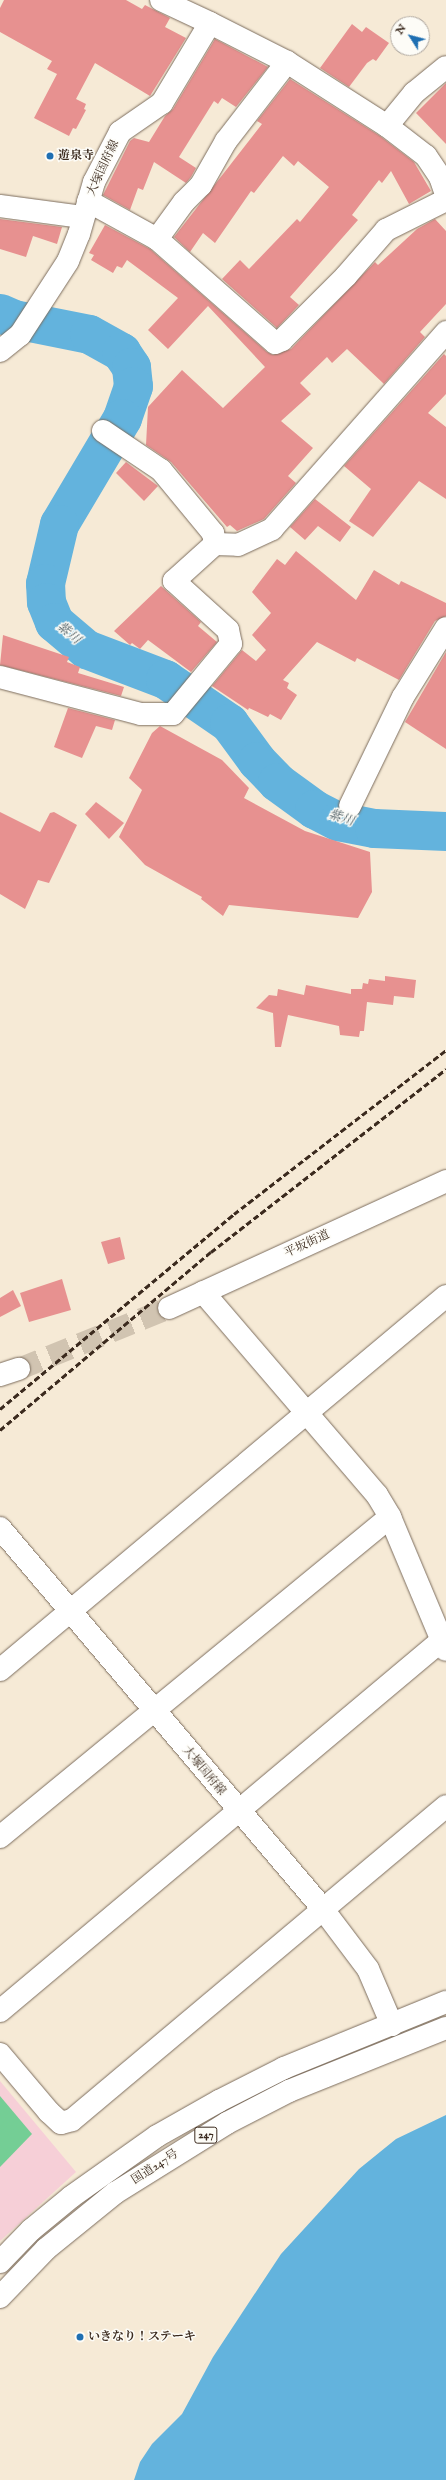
<!DOCTYPE html>
<html>
<head>
<meta charset="utf-8">
<style>
	body { margin:0 }
	#map { position:relative; width:446px; height:2480px; overflow:hidden; background:#f6ead6; font-family:"IM FELL English","Noto Serif JP",serif }
	div>[style] { position:absolute }
	.built>* { inset:0; background:#f6cfd7 }
	.green>* { inset:0; background:#74ce95 }
	.water>* { inset:0; background:#63b3dd }
	.river>* { height:39px; margin:-19.5px; padding:0 19.5px; transform-origin:19.5px; border-radius:19.5px; background:#63b3dd }
	.building>* { inset:0; background:#e79190 }
	.minor-tunnel>* { height:22px; margin-top:-11px; transform-origin:0; background:repeating-linear-gradient(90deg,#d1c4b1 0 22px,transparent 0 33px) }
	.roads { filter:drop-shadow(0 0 1px #7c6d5e) drop-shadow(0 0 1px #7c6d5e) }
	.minor>* { height:22px; margin:-11px; padding:0 11px; transform-origin:11px; border-radius:11px; background:#fff }
	.major>* { height:22px; margin:-11px; padding:0 11px; transform-origin:11px; border-radius:11px; background:#fff }
	.highway>* { height:22px; margin:-11px; padding:0 11px; transform-origin:11px; border-radius:11px; background:#fff }
	.rail>* { height:3px; margin-top:-1.5px; transform-origin:0; background:repeating-linear-gradient(90deg,#3b2a1e 0 6px,transparent 0 9px) }
	.dots>* { width:11px; height:11px; translate:-50% -50%; box-sizing:border-box; border:2px solid #fdfcf7; border-radius:50% }
	span { translate:-50% -50%; white-space:nowrap; text-align:center; line-height:1.15; -webkit-text-stroke:3px #fdfcf7; paint-order:stroke }
	.shield-label span { padding:1px 3px; background:#fdfcf7; border:1px solid; border-radius:3px; -webkit-text-stroke-width:0 }
	.shield-label { font-size:11px; color:#3b2a1e; font-weight:700 }
	.poi-label { font-size:12px; color:#3b2a1e; font-weight:700 }
	.left { translate:0 -50%; text-align:left }
	.street-label { font-size:12px; color:#3b2a1e }
	.water-label { font-size:13px; color:#495a61; font-style:italic }
	.north { position:absolute; left:390px; top:16px; width:40px; height:40px; box-sizing:border-box; background:#fdfcf7; border:1px solid #afa8a0; border-radius:50%; rotate:306deg; font-size:11px; font-weight:700; line-height:16px; text-align:center; color:#3b2a1e }
	.north::after { content:''; display:block; margin:auto; width:14px; height:18px; background:#1f6fb2; clip-path:polygon(50% 0,100% 100%,50% 72%,0 100%) }
</style>
</head>
<body>
<div id="map">
	<div class="built">
		<div style="clip-path:polygon(0 2081px,76px 2172px,0 2241px)"></div>
	</div>
	<div class="green">
		<div style="clip-path:polygon(0 2096px,32px 2134px,0 2167px)"></div>
	</div>
	<div class="water">
		<div style="clip-path:polygon(446px 2115px,446px 2480px,134px 2480px,140px 2462px,152px 2444px,182px 2414px,213px 2357px,281px 2254px,359px 2169px,396px 2139px)"></div>
	</div>
	<div class="river">
		<div style="left:0;top:313px;width:15px;rotate:23deg"></div>
		<div style="left:14px;top:319px;width:76px;rotate:11.3deg"></div>
		<div style="left:89px;top:334px;width:37px;rotate:29deg"></div>
		<div style="left:121px;top:352px;width:18px;rotate:56deg"></div>
		<div style="left:131px;top:367px;width:19px;rotate:84deg"></div>
		<div style="left:133px;top:386px;width:34px;rotate:109deg"></div>
		<div style="left:122px;top:418px;width:123px;rotate:120.7deg"></div>
		<div style="left:59px;top:524px;width:61px;rotate:103.3deg"></div>
		<div style="left:45px;top:583px;width:19px;rotate:87deg"></div>
		<div style="left:46px;top:602px;width:22px;rotate:68deg"></div>
		<div style="left:54px;top:622px;width:42px;rotate:40.2deg"></div>
		<div style="left:86px;top:649px;width:85px;rotate:20.8deg"></div>
		<div style="left:165px;top:679px;width:78px;rotate:34.5deg"></div>
		<div style="left:229px;top:723px;width:47px;rotate:53.6deg"></div>
		<div style="left:257px;top:761px;width:29px;rotate:46deg"></div>
		<div style="left:277px;top:782px;width:46px;rotate:36.1deg"></div>
		<div style="left:314px;top:809px;width:27px;rotate:27deg"></div>
		<div style="left:338px;top:821px;width:37px;rotate:11deg"></div>
		<div style="left:374px;top:828px;width:72px;rotate:2.4deg"></div>
	</div>
	<div class="building">
		<div style="clip-path:polygon(4px 0,126px 0,142px 9px,145px 5px,170px 18px,165px 27px,186px 38px,150px 96px,95px 63px,76px 99px,86px 104px,84px 109px,86px 110px,76px 129px,73px 128px,69px 136px,34px 118px,57px 74px,47px 69px,52px 61px,0 32px,0 8px)"></div>
		<div style="clip-path:polygon(352px 24px,362px 32px,366px 27px,389px 43px,376px 61px,373px 59px,367px 63px,349px 87px,320px 68px)"></div>
		<div style="clip-path:polygon(215px 39px,268px 67px,236px 107px,222px 98px,218px 104px,214px 101px,179px 157px,196px 168px,191px 177px,186px 183px,154px 162px,143px 190px,138px 188px,130px 210px,103px 195px,130px 141px,134px 138px,149px 142px,165px 116px,173px 109px)"></div>
		<div style="clip-path:polygon(290px 79px,380px 136px,414px 162px,431px 191px,409px 204px,391px 171px,382px 183px,379px 180px,352px 215px,358px 220px,290px 297px,299px 305px,277px 328px,222px 279px,240px 260px,249px 269px,297px 219px,300px 222px,329px 187px,298px 161px,294px 166px,283px 156px,254px 193px,251px 191px,215px 243px,203px 233px,190px 252px,174px 237px,262px 124px,257px 121px)"></div>
		<div style="clip-path:polygon(446px 83px,446px 144px,416px 113px)"></div>
		<div style="clip-path:polygon(0 219px,62px 227px,57px 244px,33px 236px,26px 257px,0 249px)"></div>
		<div style="clip-path:polygon(435px 219px,446px 231px,446px 304px,420px 332px,425px 337px,384px 384px,347px 349px,332px 363px,327px 357px,300px 383px,311px 394px,281px 421px,313px 448px,288px 476px,296px 483px,264px 519px,237px 531px,230px 525px,227px 527px,171px 462px,146px 445px,148px 407px,182px 370px,223px 408px,265px 367px,208px 306px,168px 349px,148px 330px,178px 298px,127px 260px,122px 268px,117px 266px,113px 273px,91px 260px,94px 255px,89px 253px,105px 225px,150px 249px,267px 352px,273px 355px,291px 349px,375px 262px,378px 265px,417px 229px)"></div>
		<div style="clip-path:polygon(444px 354px,446px 356px,446px 394px,428px 413px,446px 427px,446px 499px,419px 481px,373px 537px,349px 521px,371px 489px,344px 466px)"></div>
		<div style="clip-path:polygon(126px 462px,158px 486px,144px 501px,116px 473px)"></div>
		<div style="clip-path:polygon(315px 499px,351px 527px,340px 542px,318px 526px,305px 540px,290px 527px)"></div>
		<div style="clip-path:polygon(296px 551px,356px 600px,374px 570px,399px 585px,401px 581px,446px 603px,446px 616px,435px 621px,399px 680px,357px 658px,355px 662px,317px 642px,283px 680px,289px 683px,287px 688px,297px 695px,281px 720px,270px 714px,268px 717px,249px 708px,248px 710px,212px 686px,242px 650px,256px 661px,266px 650px,252px 635px,271px 613px,252px 592px,277px 559px,285px 565px)"></div>
		<div style="clip-path:polygon(161px 586px,201px 622px,198px 626px,217px 642px,191px 672px,148px 640px,140px 649px,132px 643px,130px 645px,114px 631px)"></div>
		<div style="clip-path:polygon(3px 635px,69px 657px,67px 662px,80px 667px,78px 673px,124px 687px,121px 696px,0 665px)"></div>
		<div style="clip-path:polygon(446px 652px,446px 749px,405px 722px)"></div>
		<div style="clip-path:polygon(68px 708px,115px 720px,112px 730px,96px 726px,82px 758px,54px 747px)"></div>
		<div style="clip-path:polygon(160px 726px,222px 760px,249px 788px,244px 798px,305px 831px,370px 852px,372px 892px,358px 918px,229px 905px,223px 916px,201px 899px,202px 897px,145px 865px,119px 837px,142px 790px,129px 778px,152px 733px)"></div>
		<div style="clip-path:polygon(96px 802px,124px 823px,109px 839px,85px 814px)"></div>
		<div style="clip-path:polygon(0 812px,40px 832px,50px 813px,54px 812px,77px 825px,49px 883px,38px 880px,25px 909px,0 894px)"></div>
		<div style="clip-path:polygon(385px 976px,416px 980px,414px 998px,394px 996px,393px 1005px,367px 1002px,364px 1031px,360px 1031px,359px 1037px,340px 1035px,339px 1026px,288px 1015px,281px 1047px,275px 1047px,273px 1013px,256px 1008px,269px 995px,277px 996px,278px 989px,304px 995px,306px 985px,351px 994px,351px 989px,362px 989px,363px 983px,368px 984px,369px 979px,385px 981px)"></div>
		<div style="clip-path:polygon(120px 1237px,125px 1259px,108px 1264px,101px 1242px)"></div>
		<div style="clip-path:polygon(62px 1279px,71px 1310px,29px 1322px,20px 1293px)"></div>
		<div style="clip-path:polygon(13px 1290px,21px 1306px,0 1317px,0 1298px)"></div>
	</div>
	<div class="minor-tunnel">
		<div style="left:19px;top:1369px;width:162px;rotate:-22.1deg"></div>
	</div>
	<div class="roads">
		<div class="minor">
			<div style="left:210px;top:23px;width:86px;rotate:26.9deg"></div>
			<div style="left:287px;top:62px;width:119px;rotate:32.6deg"></div>
			<div style="left:387px;top:126px;width:49px;rotate:37.6deg"></div>
			<div style="left:426px;top:156px;width:25px;rotate:56deg"></div>
			<div style="left:440px;top:177px;width:18px;rotate:71deg"></div>
			<div style="left:387px;top:126px;width:43px;rotate:-50.7deg"></div>
			<div style="left:414px;top:93px;width:41px;rotate:-39.1deg"></div>
			<div style="left:88px;top:201px;width:79px;rotate:28.8deg"></div>
			<div style="left:157px;top:239px;width:157px;rotate:41.4deg"></div>
			<div style="left:275px;top:343px;width:8px;rotate:-23deg"></div>
			<div style="left:282px;top:340px;width:91px;rotate:-45deg"></div>
			<div style="left:346px;top:276px;width:61px;rotate:-49deg"></div>
			<div style="left:386px;top:230px;width:67px;rotate:-26.6deg"></div>
			<div style="left:0;top:206px;width:83px;rotate:7.6deg"></div>
			<div style="left:157px;top:239px;width:46px;rotate:-53.9deg"></div>
			<div style="left:184px;top:202px;width:24px;rotate:-45deg"></div>
			<div style="left:201px;top:185px;width:51px;rotate:-60.4deg"></div>
			<div style="left:226px;top:141px;width:100px;rotate:-52.3deg"></div>
			<div style="left:103px;top:431px;width:70px;rotate:33.9deg"></div>
			<div style="left:161px;top:470px;width:82px;rotate:50.5deg"></div>
			<div style="left:213px;top:533px;width:11px;rotate:80deg"></div>
			<div style="left:0;top:677px;width:146px;rotate:14.7deg"></div>
			<div style="left:141px;top:714px;width:32px"></div>
			<div style="left:173px;top:714px;width:91px;rotate:-50.4deg"></div>
			<div style="left:231px;top:644px;width:14px;rotate:-102deg"></div>
			<div style="left:228px;top:630px;width:73px;rotate:-137.8deg"></div>
			<div style="left:174px;top:581px;width:55px;rotate:-42.1deg"></div>
			<div style="left:215px;top:544px;width:23px;rotate:2deg"></div>
			<div style="left:238px;top:545px;width:38px;rotate:-25deg"></div>
			<div style="left:272px;top:529px;width:263px;rotate:-48.5deg"></div>
			<div style="left:350px;top:806px;width:121px;rotate:-64.1deg"></div>
			<div style="left:403px;top:697px;width:81px;rotate:-58.1deg"></div>
			<div style="left:203px;top:1292px;width:267px;rotate:49.4deg"></div>
			<div style="left:377px;top:1495px;width:26px;rotate:59deg"></div>
			<div style="left:390px;top:1517px;width:144px;rotate:67.2deg"></div>
			<div style="left:169px;top:1308px;width:305px;rotate:-24.6deg"></div>
			<div style="left:0;top:1375px;width:20px;rotate:-18deg"></div>
			<div style="left:0;top:1670px;width:582px;rotate:-39.98deg"></div>
			<div style="left:0;top:1837px;width:504px;rotate:-39.37deg"></div>
			<div style="left:0;top:2011px;width:576px;rotate:-40deg"></div>
			<div style="left:0;top:2054px;width:76px;rotate:49.8deg"></div>
			<div style="left:49px;top:2112px;width:16px;rotate:43deg"></div>
			<div style="left:61px;top:2123px;width:11px;rotate:-15deg"></div>
			<div style="left:72px;top:2120px;width:488px;rotate:-40deg"></div>
		</div>
		<div class="major">
			<div style="left:0;top:351px;width:26px;rotate:-39deg"></div>
			<div style="left:20px;top:335px;width:88px;rotate:-57deg"></div>
			<div style="left:68px;top:261px;width:29px;rotate:-68deg"></div>
			<div style="left:79px;top:234px;width:54px;rotate:-73.9deg"></div>
			<div style="left:94px;top:182px;width:56px;rotate:-62.5deg"></div>
			<div style="left:120px;top:132px;width:51px;rotate:-34.6deg"></div>
			<div style="left:162px;top:103px;width:93px;rotate:-59deg"></div>
			<div style="left:210px;top:23px;width:54px;rotate:-154.9deg"></div>
			<div style="left:0;top:1528px;width:498px;rotate:49.7deg"></div>
			<div style="left:322px;top:1908px;width:76px;rotate:53deg"></div>
			<div style="left:368px;top:1969px;width:61px;rotate:66.8deg"></div>
		</div>
		<div class="highway">
			<div style="left:0;top:2262px;width:45px;rotate:-45.9deg"></div>
			<div style="left:31px;top:2230px;width:52px;rotate:-39.5deg"></div>
			<div style="left:71px;top:2197px;width:105px;rotate:-35.3deg"></div>
			<div style="left:157px;top:2136px;width:71px;rotate:-29.4deg"></div>
			<div style="left:219px;top:2101px;width:73px;rotate:-26.9deg"></div>
			<div style="left:284px;top:2068px;width:175px;rotate:-22.2deg"></div>
			<div style="left:0;top:2297px;width:66px;rotate:-46.2deg"></div>
			<div style="left:46px;top:2249px;width:89px;rotate:-39.1deg"></div>
			<div style="left:115px;top:2193px;width:132px;rotate:-32deg"></div>
			<div style="left:227px;top:2123px;width:70px;rotate:-27.3deg"></div>
			<div style="left:289px;top:2091px;width:169px;rotate:-21.9deg"></div>
		</div>
	</div>
	<div class="rail">
		<div style="left:0;top:1409px;width:305px;rotate:-39.8deg"></div>
		<div style="left:234px;top:1214px;width:268px;rotate:-37.7deg"></div>
		<div style="left:0;top:1430px;width:276px;rotate:-40.2deg"></div>
		<div style="left:211px;top:1252px;width:298px;rotate:-37.9deg"></div>
	</div>
	<div class="dots">
		<div style="left:50px;top:156px;background:#1f6fb2"></div>
		<div style="left:80px;top:2337px;background:#1f6fb2"></div>
	</div>
	<div class="shield-label">
		<span style="left:206px;top:2135px">247</span>
	</div>
	<div class="poi-label">
		<span class="left" style="left:58px;top:156px">遊泉寺</span>
		<span class="left" style="left:88px;top:2337px">いきなり！ステーキ</span>
	</div>
	<div class="street-label">
		<span style="left:103px;top:168px;rotate:-65deg">大塚国府線</span>
		<span style="left:307px;top:1244px;rotate:-25deg">平坂街道</span>
		<span style="left:204px;top:1771px;rotate:50deg">大塚国府線</span>
		<span style="left:155px;top:2167px;rotate:-33deg">国道247号</span>
	</div>
	<div class="water-label">
		<span style="left:68px;top:634px;rotate:40deg">紫川</span>
		<span style="left:341px;top:819px;rotate:18deg">紫川</span>
	</div>
	<div class="north">N</div>
</div>
</body>
</html>
